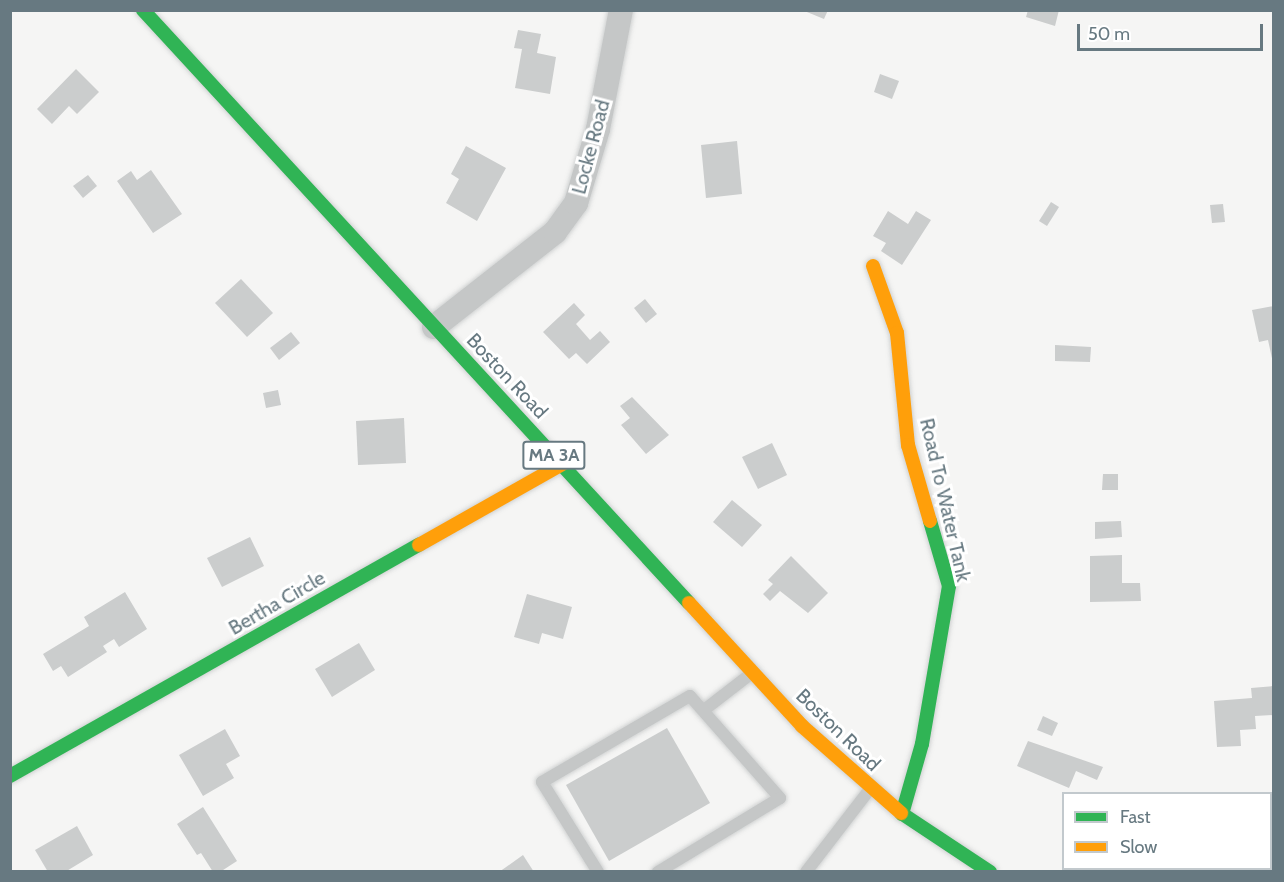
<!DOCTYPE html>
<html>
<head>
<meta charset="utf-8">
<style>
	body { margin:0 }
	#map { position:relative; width:1284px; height:882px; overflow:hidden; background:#f5f5f4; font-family:Cabin,sans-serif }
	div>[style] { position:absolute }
	.building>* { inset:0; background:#cbcdcd }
	.roads { filter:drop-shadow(0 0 2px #d0d2d2) drop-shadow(0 0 2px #d0d2d2) }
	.lane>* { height:12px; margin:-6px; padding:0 6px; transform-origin:6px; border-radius:6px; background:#c5c7c7 }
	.street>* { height:24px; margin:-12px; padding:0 12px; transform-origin:12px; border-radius:12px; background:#c5c7c7 }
	.fast>* { height:14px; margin:-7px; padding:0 7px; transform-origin:7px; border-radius:7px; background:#30b455 }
	.slow>* { height:14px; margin:-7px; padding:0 7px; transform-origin:7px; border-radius:7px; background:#ff9f0a }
	span { translate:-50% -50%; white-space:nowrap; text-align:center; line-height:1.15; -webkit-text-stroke:6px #fff; paint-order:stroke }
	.shield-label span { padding:2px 4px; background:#fff; border:2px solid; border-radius:4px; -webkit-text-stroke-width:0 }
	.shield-label { font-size:18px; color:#677981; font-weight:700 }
	.street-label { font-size:20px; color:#677981 }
	.frame { position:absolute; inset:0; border:12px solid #677981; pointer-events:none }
	.legend { position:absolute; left:1062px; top:792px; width:210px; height:78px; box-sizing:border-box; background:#fff; border:2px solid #c2c9cd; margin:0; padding:8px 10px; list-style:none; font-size:18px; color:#677981 }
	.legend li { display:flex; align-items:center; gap:12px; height:30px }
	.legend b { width:30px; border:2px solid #c2c9cd }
	.scale { position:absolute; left:1077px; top:24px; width:186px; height:27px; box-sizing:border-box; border:3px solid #677981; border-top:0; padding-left:8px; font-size:18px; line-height:21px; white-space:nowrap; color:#677981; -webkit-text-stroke:4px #fff; paint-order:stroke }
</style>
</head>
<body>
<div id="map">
	<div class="building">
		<div style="clip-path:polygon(802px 10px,828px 10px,824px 19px)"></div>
		<div style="clip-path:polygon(1028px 10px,1059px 10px,1055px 26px,1026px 17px)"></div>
		<div style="clip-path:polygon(518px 30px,541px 34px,537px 53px,556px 57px,550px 94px,515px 88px,522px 49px,514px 48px)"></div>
		<div style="clip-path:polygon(76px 69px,99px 92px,77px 114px,69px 106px,52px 124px,37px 109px)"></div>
		<div style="clip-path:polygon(880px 74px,899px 81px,892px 99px,874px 92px)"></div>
		<div style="clip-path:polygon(737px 141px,742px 194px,706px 198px,701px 145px)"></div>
		<div style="clip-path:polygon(466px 146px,506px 168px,477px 221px,446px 203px,459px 179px,451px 174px)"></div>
		<div style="clip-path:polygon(151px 170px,182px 214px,153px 233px,117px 181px,131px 171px,137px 180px)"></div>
		<div style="clip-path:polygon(88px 175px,97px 186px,83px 198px,73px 186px)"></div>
		<div style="clip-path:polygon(1051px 202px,1059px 207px,1047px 226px,1039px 221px)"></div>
		<div style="clip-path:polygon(1223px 204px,1225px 222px,1212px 223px,1210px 205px)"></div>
		<div style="clip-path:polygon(888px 211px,908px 224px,916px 211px,931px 220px,902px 265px,881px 251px,886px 243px,873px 236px)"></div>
		<div style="clip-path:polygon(241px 279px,273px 313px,247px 337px,215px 303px)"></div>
		<div style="clip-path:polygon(645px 299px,657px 314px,646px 323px,634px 308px)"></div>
		<div style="clip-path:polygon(574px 303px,585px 315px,576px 324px,590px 340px,600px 331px,610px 342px,587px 364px,576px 353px,569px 359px,543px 332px)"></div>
		<div style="clip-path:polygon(1274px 306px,1274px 363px,1273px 363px,1268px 340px,1259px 342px,1252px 310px)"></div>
		<div style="clip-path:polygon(291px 332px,300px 343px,279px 360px,270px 348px)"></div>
		<div style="clip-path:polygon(1055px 345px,1091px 347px,1090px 362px,1055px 361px)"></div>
		<div style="clip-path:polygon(278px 390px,281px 405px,266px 408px,263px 393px)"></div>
		<div style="clip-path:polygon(632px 397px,669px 435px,646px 454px,621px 425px,630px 418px,620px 406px)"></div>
		<div style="clip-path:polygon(404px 418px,406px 463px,358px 465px,356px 421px)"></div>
		<div style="clip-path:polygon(772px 443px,787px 475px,758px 489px,742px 457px)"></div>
		<div style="clip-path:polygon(1103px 474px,1118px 474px,1118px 490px,1102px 490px)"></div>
		<div style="clip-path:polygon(732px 500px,762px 525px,742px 547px,713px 522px)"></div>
		<div style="clip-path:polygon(1121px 521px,1122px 537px,1095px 539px,1095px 522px)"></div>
		<div style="clip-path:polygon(250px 537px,264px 566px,222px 587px,207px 558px)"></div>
		<div style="clip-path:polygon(1122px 555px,1122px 583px,1140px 583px,1141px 601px,1090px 602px,1090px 556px)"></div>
		<div style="clip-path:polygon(791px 556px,828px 593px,808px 613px,780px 591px,770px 601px,763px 594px,773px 584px,768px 580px)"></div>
		<div style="clip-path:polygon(125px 592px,147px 629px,119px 647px,114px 639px,103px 646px,107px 652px,68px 677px,61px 666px,53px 671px,43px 654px,89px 626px,84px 617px)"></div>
		<div style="clip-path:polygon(527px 594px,572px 607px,563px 639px,542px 633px,539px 644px,514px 637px)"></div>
		<div style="clip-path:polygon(359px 643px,375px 670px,332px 697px,315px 669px)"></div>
		<div style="clip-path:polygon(1274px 686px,1274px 715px,1255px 716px,1256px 729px,1240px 730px,1241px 746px,1217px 747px,1214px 701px,1252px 698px,1251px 688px)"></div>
		<div style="clip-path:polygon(1043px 716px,1058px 723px,1052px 736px,1037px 730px)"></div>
		<div style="clip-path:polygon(667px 728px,710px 803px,609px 861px,566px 785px)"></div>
		<div style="clip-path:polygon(225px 729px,240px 756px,226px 764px,234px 778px,203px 796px,179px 755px)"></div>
		<div style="clip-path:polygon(1028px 741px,1103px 767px,1097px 780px,1076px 771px,1069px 788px,1017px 766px)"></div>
		<div style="clip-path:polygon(203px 807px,237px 861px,220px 872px,213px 872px,201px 853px,197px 855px,177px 824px)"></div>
		<div style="clip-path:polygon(77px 826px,93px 855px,65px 872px,48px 872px,35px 850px)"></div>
		<div style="clip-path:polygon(523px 855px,534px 872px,499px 872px)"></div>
	</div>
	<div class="roads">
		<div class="lane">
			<div style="left:704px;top:710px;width:61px;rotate:-37.6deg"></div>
			<div style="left:598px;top:872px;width:106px;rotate:-121.9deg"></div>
			<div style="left:542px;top:782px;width:171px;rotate:-30.2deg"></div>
			<div style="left:690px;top:696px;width:136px;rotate:48.6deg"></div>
			<div style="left:780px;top:798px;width:143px;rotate:148.8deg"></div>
			<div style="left:806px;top:872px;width:105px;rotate:-52.4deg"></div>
		</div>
		<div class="street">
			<div style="left:434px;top:327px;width:154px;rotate:-38.1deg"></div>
			<div style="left:555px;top:232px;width:36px;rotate:-54deg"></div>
			<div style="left:576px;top:203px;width:77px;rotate:-73.4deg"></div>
			<div style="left:598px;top:129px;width:121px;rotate:-79.1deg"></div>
		</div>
		<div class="fast">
			<div style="left:143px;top:10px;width:806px;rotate:47.36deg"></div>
			<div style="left:10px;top:776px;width:470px;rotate:-29.5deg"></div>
			<div style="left:901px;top:813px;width:107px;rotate:33.5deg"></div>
			<div style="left:902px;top:814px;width:73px;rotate:-74.1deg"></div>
			<div style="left:922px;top:744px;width:160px;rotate:-80.3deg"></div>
			<div style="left:949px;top:586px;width:68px;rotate:-106.3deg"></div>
		</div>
		<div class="slow">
			<div style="left:873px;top:266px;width:71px;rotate:70.3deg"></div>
			<div style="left:897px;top:333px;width:113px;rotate:84.4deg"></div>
			<div style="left:908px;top:445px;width:79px;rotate:73.9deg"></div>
			<div style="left:419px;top:545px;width:164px;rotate:-29.5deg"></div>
			<div style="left:689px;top:603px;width:167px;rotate:47.4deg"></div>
			<div style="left:802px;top:726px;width:132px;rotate:41.3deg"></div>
		</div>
	</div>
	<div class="shield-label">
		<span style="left:554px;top:455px">MA 3A</span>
	</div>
	<div class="street-label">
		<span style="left:591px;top:147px;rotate:-75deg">Locke Road</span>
		<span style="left:507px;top:376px;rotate:47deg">Boston Road</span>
		<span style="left:945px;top:500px;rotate:77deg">Road To Water Tank</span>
		<span style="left:277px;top:603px;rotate:-30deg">Bertha Circle</span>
		<span style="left:838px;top:730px;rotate:44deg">Boston Road</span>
	</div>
	<div class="frame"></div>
	<ul class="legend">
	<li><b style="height:8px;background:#30b455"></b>Fast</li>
	<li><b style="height:8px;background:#ff9f0a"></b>Slow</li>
	</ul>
	<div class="scale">50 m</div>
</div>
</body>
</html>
